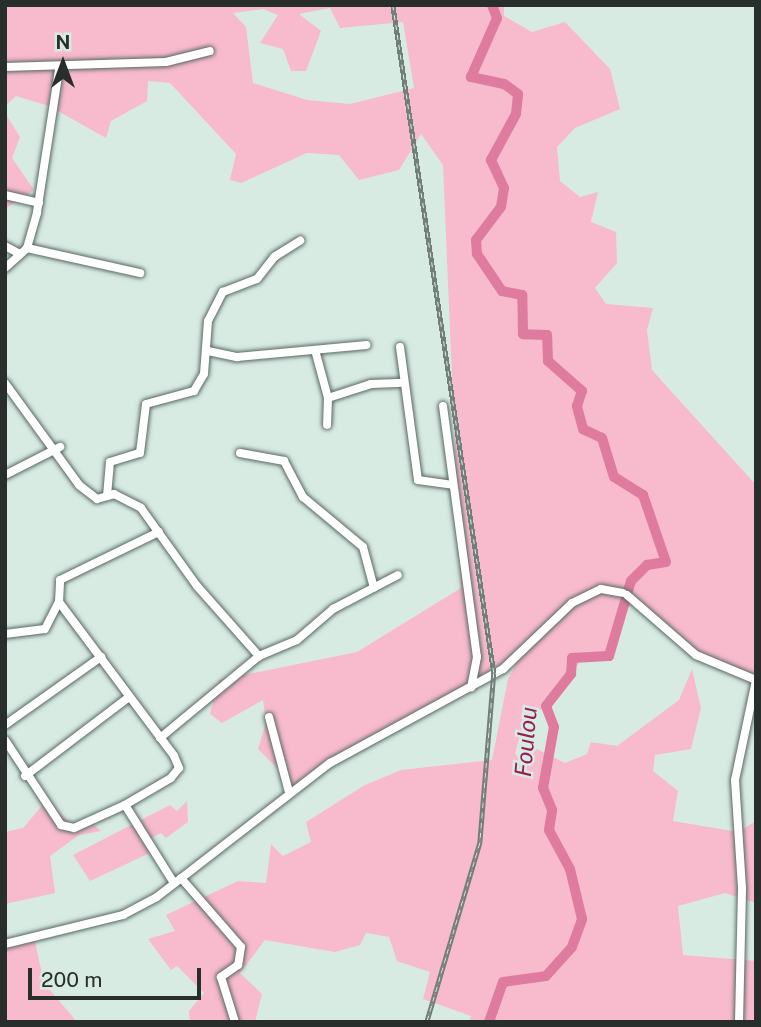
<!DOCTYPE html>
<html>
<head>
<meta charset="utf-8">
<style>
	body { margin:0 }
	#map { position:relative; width:761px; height:1027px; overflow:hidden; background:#d8ebe3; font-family:"Public Sans",sans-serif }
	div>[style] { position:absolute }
	.green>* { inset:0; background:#f8bacd }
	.river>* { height:10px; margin:-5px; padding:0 5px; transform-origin:5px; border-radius:5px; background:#de7b9e }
	.roads { filter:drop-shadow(0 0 2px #586963) drop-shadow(0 0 2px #586963) }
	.minor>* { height:8px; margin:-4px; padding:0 4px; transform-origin:4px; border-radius:4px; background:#fff }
	.rail>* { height:4.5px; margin-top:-2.25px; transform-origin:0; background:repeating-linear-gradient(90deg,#d8ebe3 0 5px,#727e79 0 10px); box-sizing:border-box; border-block:2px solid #727e79 }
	span { translate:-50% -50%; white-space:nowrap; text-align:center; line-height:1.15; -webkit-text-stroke:5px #d8ebe3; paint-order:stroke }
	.water-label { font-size:23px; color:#931d54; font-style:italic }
	.frame { position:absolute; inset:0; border:7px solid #272e2b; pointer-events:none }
	.north { position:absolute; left:28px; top:28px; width:70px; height:70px; -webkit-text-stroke:5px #d8ebe3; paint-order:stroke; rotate:0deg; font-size:19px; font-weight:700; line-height:28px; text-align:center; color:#272e2b }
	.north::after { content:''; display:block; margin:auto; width:24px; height:32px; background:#272e2b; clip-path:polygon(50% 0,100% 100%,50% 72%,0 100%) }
	.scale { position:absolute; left:28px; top:968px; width:173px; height:32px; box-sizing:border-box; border:4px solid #272e2b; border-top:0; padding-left:9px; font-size:21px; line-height:24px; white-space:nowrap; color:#272e2b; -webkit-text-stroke:5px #d8ebe3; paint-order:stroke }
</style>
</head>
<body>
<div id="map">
	<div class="green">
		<div style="clip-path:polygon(evenodd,5px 5px,504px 5px,504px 16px,532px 32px,565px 22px,610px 69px,620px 109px,575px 128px,557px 147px,560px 181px,580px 197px,598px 192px,591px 222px,616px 232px,617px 263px,595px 288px,606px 304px,653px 308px,647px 330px,652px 370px,756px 485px,756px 680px,696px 655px,639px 605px,627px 606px,617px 611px,609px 656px,580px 662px,546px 706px,525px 719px,515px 753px,522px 764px,537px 749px,565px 763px,587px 754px,591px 742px,617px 746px,679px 700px,692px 669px,701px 708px,691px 749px,655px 755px,653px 771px,678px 791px,673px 821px,738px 832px,756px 821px,756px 903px,725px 893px,678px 906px,683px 955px,756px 961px,756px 1022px,469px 1022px,471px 1016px,423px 999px,430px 972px,397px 961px,389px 937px,366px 933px,360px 945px,335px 952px,265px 940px,240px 973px,262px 994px,255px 1022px,190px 1022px,189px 1011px,204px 993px,177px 966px,171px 970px,148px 939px,175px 931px,166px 915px,238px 881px,266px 883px,271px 844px,283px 856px,311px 842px,306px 822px,365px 785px,401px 770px,492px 760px,508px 679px,523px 651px,296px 787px,258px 749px,266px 722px,263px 700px,222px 723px,210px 714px,219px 680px,357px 652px,461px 588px,443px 165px,421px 134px,399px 170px,359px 180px,339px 155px,307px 153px,241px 183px,230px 180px,236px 154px,170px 83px,148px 81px,147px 101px,111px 121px,106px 138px,49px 106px,16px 96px,5px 106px,5px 5px,330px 8px,340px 28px,403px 22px,414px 88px,350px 104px,307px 100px,253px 83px,246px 27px,233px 13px,263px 9px,278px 15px,260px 43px,283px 49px,291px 71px,306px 71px,321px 31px,299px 14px,330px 8px)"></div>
		<div style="clip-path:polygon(5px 113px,20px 137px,12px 158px,34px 190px,5px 209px)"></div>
		<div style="clip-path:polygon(47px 800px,71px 824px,90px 821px,101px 831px,79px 835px,50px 856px,55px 893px,5px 904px,5px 832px,23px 828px)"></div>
		<div style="clip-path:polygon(187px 801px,188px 822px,166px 838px,161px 833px,148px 840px,154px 851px,90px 881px,73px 855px,170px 805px,177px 811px)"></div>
		<div style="clip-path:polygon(34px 937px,44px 983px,77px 1022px,5px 1022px,5px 944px)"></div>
	</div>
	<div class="river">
		<div style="left:489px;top:1022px;width:42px;rotate:-70.7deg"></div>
		<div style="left:503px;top:982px;width:43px;rotate:-7.9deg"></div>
		<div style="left:546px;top:976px;width:39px;rotate:-48deg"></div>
		<div style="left:572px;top:947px;width:30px;rotate:-70deg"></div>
		<div style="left:582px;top:919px;width:51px;rotate:-103.5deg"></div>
		<div style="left:570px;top:869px;width:44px;rotate:-118.3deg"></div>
		<div style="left:549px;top:830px;width:20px;rotate:-81deg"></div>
		<div style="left:552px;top:810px;width:24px;rotate:-112deg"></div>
		<div style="left:543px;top:788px;width:62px;rotate:-79.8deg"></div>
		<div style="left:554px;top:727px;width:22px;rotate:-111deg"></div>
		<div style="left:546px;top:706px;width:41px;rotate:-52deg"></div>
		<div style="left:571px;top:674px;width:16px;rotate:-86deg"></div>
		<div style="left:572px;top:658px;width:37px;rotate:-3deg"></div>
		<div style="left:609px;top:656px;width:78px;rotate:-73.7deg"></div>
		<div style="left:631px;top:581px;width:23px;rotate:-45deg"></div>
		<div style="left:647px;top:565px;width:19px;rotate:-9deg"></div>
		<div style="left:666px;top:562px;width:71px;rotate:-108.9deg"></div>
		<div style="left:643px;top:495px;width:34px;rotate:-148deg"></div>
		<div style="left:614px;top:477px;width:41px;rotate:-107.1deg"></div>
		<div style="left:602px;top:438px;width:21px;rotate:-155deg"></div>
		<div style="left:583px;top:429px;width:24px;rotate:-105deg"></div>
		<div style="left:577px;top:406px;width:16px;rotate:-72deg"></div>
		<div style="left:582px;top:391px;width:45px;rotate:-138.6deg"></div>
		<div style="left:548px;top:361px;width:26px;rotate:-92deg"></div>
		<div style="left:547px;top:335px;width:24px;rotate:-178deg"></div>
		<div style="left:523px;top:334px;width:39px;rotate:-91deg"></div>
		<div style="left:522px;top:295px;width:20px;rotate:-169deg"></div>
		<div style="left:502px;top:291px;width:45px;rotate:-124deg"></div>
		<div style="left:477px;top:254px;width:14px;rotate:-94deg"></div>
		<div style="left:476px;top:240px;width:41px;rotate:-52.9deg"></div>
		<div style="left:501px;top:207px;width:19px;rotate:-81deg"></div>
		<div style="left:504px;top:188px;width:31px;rotate:-115deg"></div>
		<div style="left:491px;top:160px;width:52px;rotate:-61.5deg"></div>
		<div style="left:516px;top:114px;width:20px;rotate:-84deg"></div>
		<div style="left:518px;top:94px;width:17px;rotate:-144deg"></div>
		<div style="left:504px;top:84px;width:34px;rotate:-168deg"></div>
		<div style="left:471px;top:77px;width:64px;rotate:-66.2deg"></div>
		<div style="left:497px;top:18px;width:14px;rotate:-111deg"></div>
	</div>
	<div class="roads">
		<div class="minor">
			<div style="left:5px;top:67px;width:161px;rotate:-1.8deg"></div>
			<div style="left:166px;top:62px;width:45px;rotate:-14deg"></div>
			<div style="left:5px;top:195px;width:35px;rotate:13deg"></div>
			<div style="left:5px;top:246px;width:17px;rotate:28deg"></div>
			<div style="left:27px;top:248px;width:116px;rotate:12.5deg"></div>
			<div style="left:5px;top:268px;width:30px;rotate:-42deg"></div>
			<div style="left:27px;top:248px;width:37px;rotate:-74deg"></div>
			<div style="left:37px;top:212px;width:144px;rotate:-81.2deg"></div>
			<div style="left:400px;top:347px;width:134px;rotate:82.3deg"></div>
			<div style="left:418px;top:480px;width:35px;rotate:8deg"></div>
			<div style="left:315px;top:350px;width:50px;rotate:74.8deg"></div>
			<div style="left:328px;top:398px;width:27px;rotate:92deg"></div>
			<div style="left:208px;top:351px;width:30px;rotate:12deg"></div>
			<div style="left:237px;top:357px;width:130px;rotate:-5.3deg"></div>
			<div style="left:5px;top:383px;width:126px;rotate:54deg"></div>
			<div style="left:79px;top:485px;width:23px;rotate:38deg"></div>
			<div style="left:97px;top:499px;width:18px;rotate:-16deg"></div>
			<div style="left:114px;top:494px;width:30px;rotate:27deg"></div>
			<div style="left:141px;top:508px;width:96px;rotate:54.3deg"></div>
			<div style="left:197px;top:586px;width:94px;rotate:48.5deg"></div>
			<div style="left:328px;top:398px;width:45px;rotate:-18deg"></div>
			<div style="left:371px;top:384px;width:33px;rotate:-2deg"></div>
			<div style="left:443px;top:406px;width:253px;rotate:82.3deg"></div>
			<div style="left:477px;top:657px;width:31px;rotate:101deg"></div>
			<div style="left:240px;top:453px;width:45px;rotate:10.3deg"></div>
			<div style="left:284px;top:461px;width:41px;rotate:62.2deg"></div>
			<div style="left:303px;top:497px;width:78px;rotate:39.8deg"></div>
			<div style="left:363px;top:547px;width:42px;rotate:75deg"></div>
			<div style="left:5px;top:475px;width:62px;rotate:-27deg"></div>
			<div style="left:107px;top:496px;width:34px;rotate:-85deg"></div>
			<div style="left:110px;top:462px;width:31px;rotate:-17deg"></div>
			<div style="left:140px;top:453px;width:49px;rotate:-83deg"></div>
			<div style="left:146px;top:404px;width:50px;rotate:-15.2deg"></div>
			<div style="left:194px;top:391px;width:20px;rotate:-60deg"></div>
			<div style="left:204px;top:374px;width:53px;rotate:-85.7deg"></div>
			<div style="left:208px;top:321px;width:33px;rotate:-63deg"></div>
			<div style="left:223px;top:292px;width:36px;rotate:-21deg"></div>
			<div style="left:257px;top:279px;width:28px;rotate:-52deg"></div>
			<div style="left:274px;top:257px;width:31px;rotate:-32deg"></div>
			<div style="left:627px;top:595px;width:91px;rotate:41deg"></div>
			<div style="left:696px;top:655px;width:65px;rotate:22.6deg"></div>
			<div style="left:59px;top:602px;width:192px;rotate:53.2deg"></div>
			<div style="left:174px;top:756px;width:13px;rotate:67deg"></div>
			<div style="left:179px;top:768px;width:13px;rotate:129deg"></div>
			<div style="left:171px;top:778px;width:53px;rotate:149.6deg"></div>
			<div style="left:125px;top:805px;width:92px;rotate:57.9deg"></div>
			<div style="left:5px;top:634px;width:40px;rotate:-7.1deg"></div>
			<div style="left:45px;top:629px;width:30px;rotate:-63deg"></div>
			<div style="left:59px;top:602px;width:22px;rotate:-87deg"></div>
			<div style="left:60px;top:580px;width:110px;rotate:-25.9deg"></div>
			<div style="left:269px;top:717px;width:78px;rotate:75.1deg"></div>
			<div style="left:5px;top:725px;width:118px;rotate:-35.3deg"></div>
			<div style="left:160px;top:738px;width:129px;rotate:-39.6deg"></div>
			<div style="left:259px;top:656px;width:41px;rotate:-22.8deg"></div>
			<div style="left:297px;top:640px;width:48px;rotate:-40.7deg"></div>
			<div style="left:333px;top:609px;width:73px;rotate:-27.6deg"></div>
			<div style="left:5px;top:740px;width:102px;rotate:56.6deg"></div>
			<div style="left:61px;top:825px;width:13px;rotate:13deg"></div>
			<div style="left:74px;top:828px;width:56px;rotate:-24.3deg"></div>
			<div style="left:25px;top:776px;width:131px;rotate:-37.2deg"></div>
			<div style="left:181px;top:878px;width:91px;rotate:49deg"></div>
			<div style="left:241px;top:947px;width:18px;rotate:99deg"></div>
			<div style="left:238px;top:965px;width:21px;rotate:145deg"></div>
			<div style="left:221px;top:977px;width:47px;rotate:72.7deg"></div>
			<div style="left:5px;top:944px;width:122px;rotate:-13.8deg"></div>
			<div style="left:123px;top:915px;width:38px;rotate:-28deg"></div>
			<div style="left:157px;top:897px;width:219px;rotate:-37.8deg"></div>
			<div style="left:330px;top:763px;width:197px;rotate:-28.5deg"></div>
			<div style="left:503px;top:669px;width:95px;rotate:-43.7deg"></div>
			<div style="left:572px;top:603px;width:32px;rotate:-26deg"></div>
			<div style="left:601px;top:589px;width:22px;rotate:10deg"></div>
			<div style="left:739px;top:1022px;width:134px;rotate:-88.7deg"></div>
			<div style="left:742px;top:888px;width:108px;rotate:-93.7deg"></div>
			<div style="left:735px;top:780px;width:102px;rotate:-78.1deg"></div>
		</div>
	</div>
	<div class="rail">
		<div style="left:393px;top:5px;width:676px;rotate:81.4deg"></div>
		<div style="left:494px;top:673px;width:171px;rotate:94.7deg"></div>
		<div style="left:480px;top:843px;width:187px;rotate:106.5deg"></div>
	</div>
	<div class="water-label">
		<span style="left:526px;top:742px;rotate:-85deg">Foulou</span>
	</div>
	<div class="frame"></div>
	<div class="north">N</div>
	<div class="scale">200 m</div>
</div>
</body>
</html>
